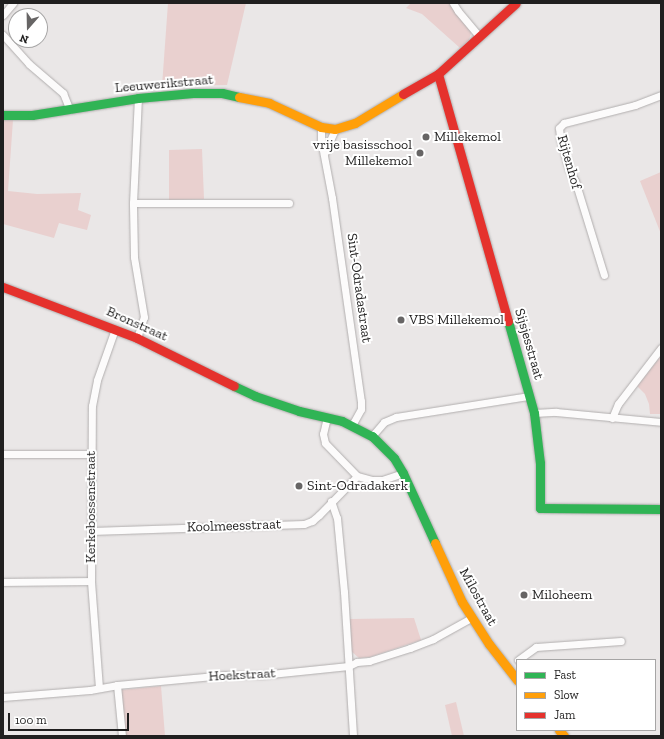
<!DOCTYPE html>
<html>
<head>
<meta charset="utf-8">
<style>
	body { margin:0 }
	#map { position:relative; width:664px; height:739px; overflow:hidden; background:#eae7e7; font-family:"Zilla Slab",serif }
	div>[style] { position:absolute }
	.green>* { inset:0; background:#e9d0cf }
	.roads { filter:drop-shadow(0 0 1px #b1aeae) drop-shadow(0 0 1px #b1aeae) }
	.street>* { height:7px; margin:-3.5px; padding:0 3.5px; transform-origin:3.5px; border-radius:3.5px; background:#fcfbfb }
	.fast>* { height:9px; margin:-4.5px; padding:0 4.5px; transform-origin:4.5px; border-radius:4.5px; background:#30b455 }
	.slow>* { height:9px; margin:-4.5px; padding:0 4.5px; transform-origin:4.5px; border-radius:4.5px; background:#ff9f0a }
	.jam>* { height:9px; margin:-4.5px; padding:0 4.5px; transform-origin:4.5px; border-radius:4.5px; background:#e5322d }
	.dots>* { width:11px; height:11px; translate:-50% -50%; box-sizing:border-box; border:2px solid #fff; border-radius:50% }
	span { translate:-50% -50%; white-space:nowrap; text-align:center; line-height:1.15; -webkit-text-stroke:4px #fff; paint-order:stroke }
	.street-label { font-size:14px; color:#201f1f }
	.poi-label { font-size:14px; color:#201f1f }
	.left { translate:0 -50%; text-align:left }
	.right { translate:-100% -50%; text-align:right }
	.frame { position:absolute; inset:0; border:4px solid #201f1f; pointer-events:none }
	.legend { position:absolute; left:516px; top:659px; width:140px; height:72px; box-sizing:border-box; background:#fff; border:1px solid #a6a5a5; margin:0; padding:5px 7px; list-style:none; font-size:12px; color:#201f1f }
	.legend li { display:flex; align-items:center; gap:8px; height:20px }
	.legend b { width:20px; border:1px solid #a6a5a5 }
	.north { position:absolute; left:8px; top:8px; width:40px; height:40px; box-sizing:border-box; background:#fff; border:1px solid #a6a5a5; border-radius:50%; rotate:200deg; font-size:11px; font-weight:700; line-height:16px; text-align:center; color:#201f1f }
	.north::after { content:''; display:block; margin:auto; width:14px; height:18px; background:#676565; clip-path:polygon(50% 0,100% 100%,50% 72%,0 100%) }
	.scale { position:absolute; left:8px; top:713px; width:121px; height:18px; box-sizing:border-box; border:2px solid #201f1f; border-top:0; padding-left:5px; font-size:12px; line-height:14px; white-space:nowrap; color:#201f1f; -webkit-text-stroke:3px #fff; paint-order:stroke }
</style>
</head>
<body>
<div id="map">
	<div class="green">
		<div style="clip-path:polygon(168px 3px,246px 3px,227px 85px,162px 86px)"></div>
		<div style="clip-path:polygon(411px 3px,449px 3px,469px 27px,471px 33px,469px 40px,460px 48px,422px 14px,406px 8px)"></div>
		<div style="clip-path:polygon(3px 120px,13px 120px,8px 191px,37px 194px,81px 193px,78px 210px,91px 215px,87px 230px,59px 223px,54px 238px,3px 224px)"></div>
		<div style="clip-path:polygon(202px 149px,204px 199px,169px 200px,169px 150px)"></div>
		<div style="clip-path:polygon(661px 172px,661px 234px,640px 181px)"></div>
		<div style="clip-path:polygon(661px 356px,661px 414px,650px 414px,649px 404px,645px 394px,637px 386px)"></div>
		<div style="clip-path:polygon(414px 618px,421px 640px,370px 657px,359px 658px,351px 651px,350px 619px)"></div>
		<div style="clip-path:polygon(161px 686px,165px 736px,126px 736px,121px 690px)"></div>
		<div style="clip-path:polygon(456px 702px,464px 736px,452px 736px,445px 705px)"></div>
	</div>
	<div class="roads">
		<div class="street">
			<div style="left:453px;top:3px;width:9px;rotate:58deg"></div>
			<div style="left:458px;top:11px;width:33px;rotate:50deg"></div>
			<div style="left:3px;top:15px;width:16px;rotate:-50deg"></div>
			<div style="left:3px;top:35px;width:39px;rotate:48deg"></div>
			<div style="left:29px;top:64px;width:45px;rotate:40.5deg"></div>
			<div style="left:63px;top:93px;width:18px;rotate:68deg"></div>
			<div style="left:321px;top:127px;width:13px;rotate:90deg"></div>
			<div style="left:321px;top:140px;width:59px;rotate:79.3deg"></div>
			<div style="left:332px;top:198px;width:205px;rotate:81.9deg"></div>
			<div style="left:361px;top:401px;width:8px;rotate:90deg"></div>
			<div style="left:361px;top:409px;width:18px;rotate:119deg"></div>
			<div style="left:324px;top:154px;width:27px;rotate:-66deg"></div>
			<div style="left:133px;top:203px;width:156px"></div>
			<div style="left:604px;top:275px;width:98px;rotate:-107.1deg"></div>
			<div style="left:575px;top:181px;width:13px;rotate:-117deg"></div>
			<div style="left:569px;top:169px;width:33px;rotate:-106deg"></div>
			<div style="left:560px;top:137px;width:9px;rotate:-96deg"></div>
			<div style="left:559px;top:128px;width:7px;rotate:-45deg"></div>
			<div style="left:564px;top:123px;width:73px;rotate:-14.2deg"></div>
			<div style="left:635px;top:105px;width:28px;rotate:-21deg"></div>
			<div style="left:137px;top:338px;width:22px;rotate:-72deg"></div>
			<div style="left:144px;top:317px;width:61px;rotate:-99.5deg"></div>
			<div style="left:134px;top:257px;width:54px;rotate:-91.1deg"></div>
			<div style="left:133px;top:203px;width:105px;rotate:-87.3deg"></div>
			<div style="left:534px;top:413px;width:22px;rotate:-3deg"></div>
			<div style="left:556px;top:412px;width:105px;rotate:5.4deg"></div>
			<div style="left:327px;top:417px;width:17px;rotate:103deg"></div>
			<div style="left:323px;top:434px;width:9px;rotate:77deg"></div>
			<div style="left:325px;top:443px;width:46px;rotate:45.9deg"></div>
			<div style="left:357px;top:476px;width:16px;rotate:15deg"></div>
			<div style="left:372px;top:480px;width:10px"></div>
			<div style="left:382px;top:480px;width:22px;rotate:-18deg"></div>
			<div style="left:612px;top:418px;width:15px;rotate:-67deg"></div>
			<div style="left:618px;top:404px;width:71px;rotate:-52.5deg"></div>
			<div style="left:372px;top:436px;width:18px;rotate:-49deg"></div>
			<div style="left:384px;top:422px;width:13px;rotate:-23deg"></div>
			<div style="left:396px;top:417px;width:135px;rotate:-9deg"></div>
			<div style="left:3px;top:454px;width:88px"></div>
			<div style="left:331px;top:501px;width:18px;rotate:71deg"></div>
			<div style="left:337px;top:518px;width:74px;rotate:84.6deg"></div>
			<div style="left:344px;top:592px;width:144px;rotate:86.4deg"></div>
			<div style="left:91px;top:531px;width:213px;rotate:-1.9deg"></div>
			<div style="left:304px;top:524px;width:9px;rotate:-21deg"></div>
			<div style="left:312px;top:521px;width:9px;rotate:-41deg"></div>
			<div style="left:319px;top:515px;width:54px;rotate:-45.7deg"></div>
			<div style="left:3px;top:582px;width:88px;rotate:-0.7deg"></div>
			<div style="left:518px;top:660px;width:22px;rotate:-36deg"></div>
			<div style="left:536px;top:647px;width:85px;rotate:-4deg"></div>
			<div style="left:117px;top:685px;width:51px;rotate:84.4deg"></div>
			<div style="left:99px;top:688px;width:107px;rotate:-94.3deg"></div>
			<div style="left:91px;top:581px;width:175px;rotate:-89.7deg"></div>
			<div style="left:92px;top:406px;width:26px;rotate:-79deg"></div>
			<div style="left:97px;top:380px;width:54px;rotate:-70.6deg"></div>
			<div style="left:3px;top:697px;width:87px;rotate:-4.6deg"></div>
			<div style="left:90px;top:690px;width:27px;rotate:-10deg"></div>
			<div style="left:117px;top:685px;width:107px;rotate:-5.3deg"></div>
			<div style="left:224px;top:675px;width:37px"></div>
			<div style="left:261px;top:675px;width:88px;rotate:-5.8deg"></div>
			<div style="left:349px;top:666px;width:9px;rotate:-27deg"></div>
			<div style="left:357px;top:662px;width:12px;rotate:-5deg"></div>
			<div style="left:369px;top:661px;width:43px;rotate:-17.6deg"></div>
			<div style="left:410px;top:648px;width:25px;rotate:-21deg"></div>
			<div style="left:433px;top:639px;width:43px;rotate:-28.9deg"></div>
		</div>
		<div class="fast">
			<div style="left:3px;top:115px;width:29px"></div>
			<div style="left:32px;top:115px;width:107px;rotate:-9.1deg"></div>
			<div style="left:138px;top:98px;width:55px;rotate:-5.2deg"></div>
			<div style="left:193px;top:93px;width:29px"></div>
			<div style="left:222px;top:93px;width:17px;rotate:13deg"></div>
			<div style="left:508px;top:321px;width:96px;rotate:74.2deg"></div>
			<div style="left:534px;top:413px;width:50px;rotate:83.2deg"></div>
			<div style="left:540px;top:463px;width:45px;rotate:90deg"></div>
			<div style="left:540px;top:508px;width:121px;rotate:0.5deg"></div>
			<div style="left:234px;top:386px;width:23px;rotate:25deg"></div>
			<div style="left:255px;top:396px;width:46px;rotate:18.8deg"></div>
			<div style="left:299px;top:411px;width:44px;rotate:13.1deg"></div>
			<div style="left:342px;top:421px;width:34px;rotate:27deg"></div>
			<div style="left:372px;top:436px;width:31px;rotate:45deg"></div>
			<div style="left:394px;top:458px;width:17px;rotate:59deg"></div>
			<div style="left:403px;top:473px;width:77px;rotate:65.4deg"></div>
		</div>
		<div class="slow">
			<div style="left:239px;top:97px;width:31px;rotate:11deg"></div>
			<div style="left:269px;top:103px;width:57px;rotate:24.8deg"></div>
			<div style="left:321px;top:127px;width:14px;rotate:8deg"></div>
			<div style="left:335px;top:129px;width:21px;rotate:-17deg"></div>
			<div style="left:355px;top:123px;width:56px;rotate:-31.1deg"></div>
			<div style="left:435px;top:543px;width:65px;rotate:65.4deg"></div>
			<div style="left:462px;top:602px;width:50px;rotate:57.3deg"></div>
			<div style="left:489px;top:644px;width:46px;rotate:52.1deg"></div>
			<div style="left:559px;top:730px;width:8px;rotate:50deg"></div>
		</div>
		<div class="jam">
			<div style="left:438px;top:74px;width:257px;rotate:74.2deg"></div>
			<div style="left:403px;top:94px;width:40px;rotate:-29.7deg"></div>
			<div style="left:438px;top:74px;width:105px;rotate:-42.3deg"></div>
			<div style="left:3px;top:287px;width:143px;rotate:20.8deg"></div>
			<div style="left:137px;top:338px;width:108px;rotate:26.3deg"></div>
		</div>
	</div>
	<div class="dots">
		<div style="left:426px;top:137px;background:#676565"></div>
		<div style="left:420px;top:153px;background:#676565"></div>
		<div style="left:401px;top:320px;background:#676565"></div>
		<div style="left:299px;top:486px;background:#676565"></div>
		<div style="left:524px;top:595px;background:#676565"></div>
	</div>
	<div class="street-label">
		<span style="left:164px;top:84px;rotate:-5deg">Leeuwerikstraat</span>
		<span style="left:569px;top:162px;rotate:74deg">Rijtenhof</span>
		<span style="left:359px;top:288px;rotate:82deg">Sint-Odradastraat</span>
		<span style="left:137px;top:324px;rotate:24deg">Bronstraat</span>
		<span style="left:529px;top:344px;rotate:74deg">Sijsjesstraat</span>
		<span style="left:91px;top:507px;rotate:-90deg">Kerkebossenstraat</span>
		<span style="left:234px;top:526px;rotate:-2deg">Koolmeesstraat</span>
		<span style="left:478px;top:597px;rotate:61deg">Milostraat</span>
		<span style="left:242px;top:675px;rotate:-3deg">Hoekstraat</span>
	</div>
	<div class="poi-label">
		<span class="left" style="left:434px;top:137px">Millekemol</span>
		<span class="right" style="left:412px;top:153px">vrije basisschool<br>Millekemol</span>
		<span class="left" style="left:409px;top:320px">VBS Millekemol</span>
		<span class="left" style="left:307px;top:486px">Sint-Odradakerk</span>
		<span class="left" style="left:532px;top:595px">Miloheem</span>
	</div>
	<div class="frame"></div>
	<ul class="legend">
	<li><b style="height:5px;background:#30b455"></b>Fast</li>
	<li><b style="height:5px;background:#ff9f0a"></b>Slow</li>
	<li><b style="height:5px;background:#e5322d"></b>Jam</li>
	</ul>
	<div class="north">N</div>
	<div class="scale">100 m</div>
</div>
</body>
</html>
